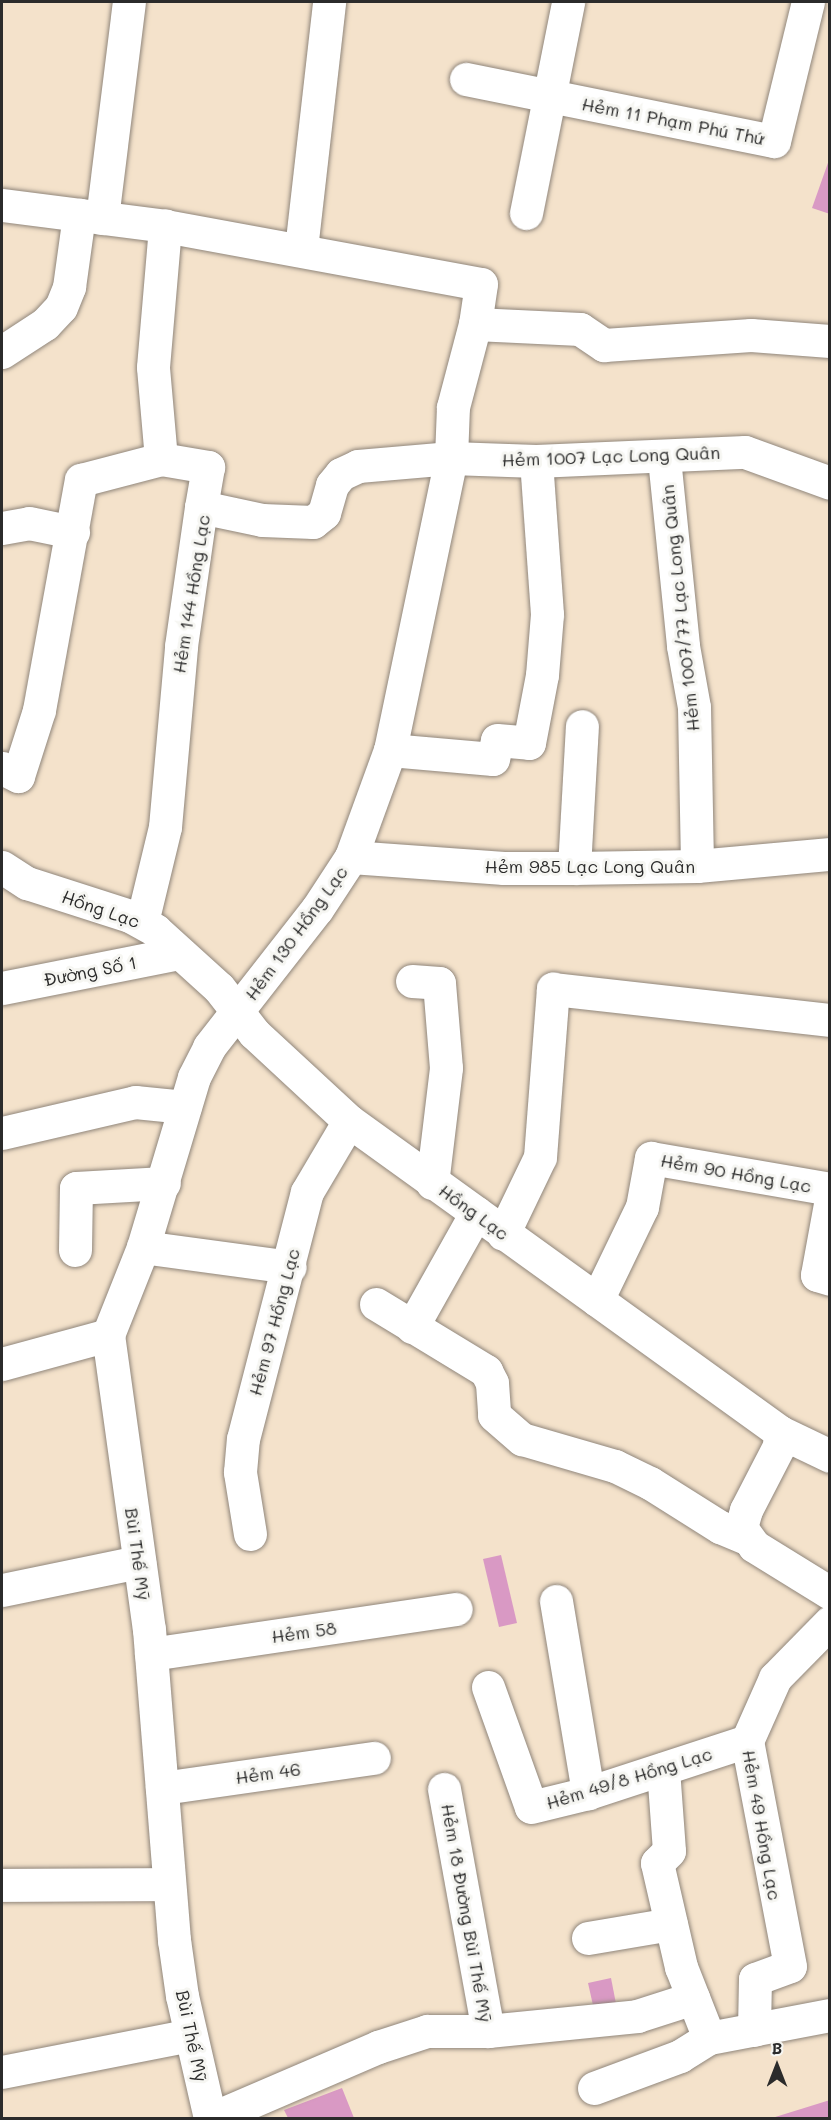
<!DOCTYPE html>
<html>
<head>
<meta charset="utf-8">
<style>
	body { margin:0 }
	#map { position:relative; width:831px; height:2120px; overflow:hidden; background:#f4e2cb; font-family:Mali,sans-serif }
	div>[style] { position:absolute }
	.building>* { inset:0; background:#d999c4 }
	.roads { filter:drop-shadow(0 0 2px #90867b) drop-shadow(0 0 2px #90867b) }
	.minor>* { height:33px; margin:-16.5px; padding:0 16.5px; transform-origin:16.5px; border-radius:16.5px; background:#fff }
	span { translate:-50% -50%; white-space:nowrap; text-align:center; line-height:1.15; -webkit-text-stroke:6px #f6f6f2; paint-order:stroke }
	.street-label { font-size:18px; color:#2b2b2b }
	.frame { position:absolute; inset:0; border:3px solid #2b2b2b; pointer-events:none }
	.north { position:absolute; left:747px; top:2036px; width:60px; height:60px; -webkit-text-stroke:4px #f6f6f2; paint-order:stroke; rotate:0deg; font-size:16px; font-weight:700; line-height:24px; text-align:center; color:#2b2b2b }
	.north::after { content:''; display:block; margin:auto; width:21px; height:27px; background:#2b2b2b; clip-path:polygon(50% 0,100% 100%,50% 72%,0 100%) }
</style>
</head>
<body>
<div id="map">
	<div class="building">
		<div style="clip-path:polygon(829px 160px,830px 160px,830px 214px,812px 208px)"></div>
		<div style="clip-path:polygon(501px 1555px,517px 1623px,499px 1627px,483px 1559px)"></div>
		<div style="clip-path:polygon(611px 1978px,619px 2019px,597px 2023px,588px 1983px)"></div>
		<div style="clip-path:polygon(342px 2088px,354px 2118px,288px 2118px,284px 2110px)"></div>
		<div style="clip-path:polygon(830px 2100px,830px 2118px,772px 2118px)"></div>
	</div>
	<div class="roads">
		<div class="minor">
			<div style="left:466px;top:79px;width:314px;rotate:11.4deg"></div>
			<div style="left:774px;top:141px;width:143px;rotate:-76.3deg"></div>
			<div style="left:2px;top:205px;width:164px;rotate:7.3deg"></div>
			<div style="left:165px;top:226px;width:321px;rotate:10.4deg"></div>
			<div style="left:481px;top:284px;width:40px;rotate:98.5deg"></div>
			<div style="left:475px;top:324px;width:105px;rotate:2.7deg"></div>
			<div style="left:580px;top:329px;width:29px;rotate:34deg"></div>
			<div style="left:604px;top:345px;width:147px;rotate:-3.9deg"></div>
			<div style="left:751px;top:335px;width:79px;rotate:4.3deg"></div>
			<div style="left:526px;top:213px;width:215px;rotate:-78.7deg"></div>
			<div style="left:102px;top:218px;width:218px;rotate:-82.9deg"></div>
			<div style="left:301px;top:249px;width:249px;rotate:-83.5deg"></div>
			<div style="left:2px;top:352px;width:51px;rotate:-33.1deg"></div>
			<div style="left:45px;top:324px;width:23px;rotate:-47deg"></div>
			<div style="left:61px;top:307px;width:22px;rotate:-68deg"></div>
			<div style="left:69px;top:287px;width:73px;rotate:-82.1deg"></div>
			<div style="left:664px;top:458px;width:189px;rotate:84.2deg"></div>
			<div style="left:683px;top:646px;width:62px;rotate:79.8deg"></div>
			<div style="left:694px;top:707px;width:159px;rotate:88.9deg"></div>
			<div style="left:161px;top:459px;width:92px;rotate:-95deg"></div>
			<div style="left:153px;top:367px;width:142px;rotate:-85.1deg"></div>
			<div style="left:2px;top:528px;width:27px;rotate:-10deg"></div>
			<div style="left:29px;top:523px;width:45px;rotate:11.6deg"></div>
			<div style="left:390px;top:750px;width:103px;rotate:5deg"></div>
			<div style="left:493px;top:759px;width:19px;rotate:-78deg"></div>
			<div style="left:497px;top:740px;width:32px;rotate:5deg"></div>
			<div style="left:529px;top:743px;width:69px;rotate:-79.2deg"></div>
			<div style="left:542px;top:675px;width:61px;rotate:-85.3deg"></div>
			<div style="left:547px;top:614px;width:153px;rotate:-94.1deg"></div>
			<div style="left:2px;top:768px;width:18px;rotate:27deg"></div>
			<div style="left:18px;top:776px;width:69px;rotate:-72.3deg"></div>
			<div style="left:39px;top:710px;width:234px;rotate:-79.7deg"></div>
			<div style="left:81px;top:480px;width:83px;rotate:-14.7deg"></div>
			<div style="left:161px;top:459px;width:48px;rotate:9.7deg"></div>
			<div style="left:208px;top:467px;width:41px;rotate:99.9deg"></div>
			<div style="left:351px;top:857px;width:153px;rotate:4.1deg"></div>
			<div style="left:504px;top:868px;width:70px"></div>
			<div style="left:574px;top:868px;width:123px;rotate:-0.9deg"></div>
			<div style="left:697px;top:866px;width:134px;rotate:-5.2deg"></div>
			<div style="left:2px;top:867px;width:30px;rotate:33deg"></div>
			<div style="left:27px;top:883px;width:108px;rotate:17.8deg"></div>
			<div style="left:130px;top:916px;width:29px;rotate:29deg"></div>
			<div style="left:155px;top:930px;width:86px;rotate:42.2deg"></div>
			<div style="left:219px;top:988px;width:57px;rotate:52.1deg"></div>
			<div style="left:254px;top:1033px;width:129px;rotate:42.8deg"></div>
			<div style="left:349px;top:1121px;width:531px;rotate:35.81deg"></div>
			<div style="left:780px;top:1432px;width:55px;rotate:25.6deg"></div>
			<div style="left:574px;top:868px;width:142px;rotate:-86.8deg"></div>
			<div style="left:142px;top:922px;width:98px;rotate:-76.4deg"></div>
			<div style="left:165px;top:827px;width:182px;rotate:-84.9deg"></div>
			<div style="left:181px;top:646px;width:140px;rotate:-81.8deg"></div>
			<div style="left:201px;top:507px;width:62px;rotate:12deg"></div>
			<div style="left:262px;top:520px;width:51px;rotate:2.2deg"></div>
			<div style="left:313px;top:522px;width:14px;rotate:-39deg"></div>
			<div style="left:324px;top:513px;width:29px;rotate:-74deg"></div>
			<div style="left:332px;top:485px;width:14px;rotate:-51deg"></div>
			<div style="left:341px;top:474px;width:19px;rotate:-25deg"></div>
			<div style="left:358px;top:466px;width:93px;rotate:-4.9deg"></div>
			<div style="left:451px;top:458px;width:85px;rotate:2deg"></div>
			<div style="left:536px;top:461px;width:209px;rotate:-2.5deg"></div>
			<div style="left:745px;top:452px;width:90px;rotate:20deg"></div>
			<div style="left:412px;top:981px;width:27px;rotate:4deg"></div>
			<div style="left:439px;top:983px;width:85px;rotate:85.3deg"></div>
			<div style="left:446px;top:1068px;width:116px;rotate:96.9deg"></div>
			<div style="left:2px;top:988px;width:179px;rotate:-11.2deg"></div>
			<div style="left:2px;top:1133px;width:137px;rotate:-13.1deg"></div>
			<div style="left:135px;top:1102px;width:50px;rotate:5.7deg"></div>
			<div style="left:830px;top:1204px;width:72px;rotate:100.4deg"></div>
			<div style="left:817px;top:1275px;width:14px;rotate:17deg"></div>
			<div style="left:503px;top:1234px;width:85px;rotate:-64.3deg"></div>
			<div style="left:540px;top:1157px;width:169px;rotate:-85.6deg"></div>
			<div style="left:553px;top:989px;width:279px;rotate:6.4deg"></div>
			<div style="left:143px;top:1247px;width:148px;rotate:7.7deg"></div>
			<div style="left:75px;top:1250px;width:62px;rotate:-89.1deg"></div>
			<div style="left:76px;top:1188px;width:88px;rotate:-3.3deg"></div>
			<div style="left:597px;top:1300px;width:103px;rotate:-64.2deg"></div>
			<div style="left:642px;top:1207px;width:50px;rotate:-79.6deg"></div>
			<div style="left:651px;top:1158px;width:182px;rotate:9.8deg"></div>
			<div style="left:376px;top:1304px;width:129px;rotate:31.3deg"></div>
			<div style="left:486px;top:1371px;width:13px;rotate:63deg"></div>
			<div style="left:492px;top:1383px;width:32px;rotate:86deg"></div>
			<div style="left:494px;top:1415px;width:37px;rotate:41deg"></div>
			<div style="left:522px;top:1439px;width:97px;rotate:16.2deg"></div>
			<div style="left:615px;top:1466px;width:39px;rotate:26deg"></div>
			<div style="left:650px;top:1483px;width:83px;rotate:32.2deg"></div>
			<div style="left:720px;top:1527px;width:26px;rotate:23deg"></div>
			<div style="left:412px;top:1327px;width:131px;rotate:-60.7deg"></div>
			<div style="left:2px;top:1364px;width:110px;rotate:-15.3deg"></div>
			<div style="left:780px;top:1432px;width:14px;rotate:94deg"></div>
			<div style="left:779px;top:1446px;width:72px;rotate:117.3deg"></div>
			<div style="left:746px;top:1510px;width:19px;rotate:106deg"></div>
			<div style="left:741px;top:1528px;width:22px;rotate:54deg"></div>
			<div style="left:754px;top:1546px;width:89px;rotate:31.7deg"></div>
			<div style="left:250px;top:1534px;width:63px;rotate:-99.2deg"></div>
			<div style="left:240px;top:1472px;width:33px;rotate:-85deg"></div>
			<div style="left:243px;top:1439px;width:255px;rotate:-75.5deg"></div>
			<div style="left:307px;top:1192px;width:82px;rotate:-59.4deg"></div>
			<div style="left:2px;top:1590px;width:140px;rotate:-11.6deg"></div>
			<div style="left:556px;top:1601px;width:195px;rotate:80.5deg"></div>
			<div style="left:151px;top:1654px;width:308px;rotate:-8.4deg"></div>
			<div style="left:488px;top:1687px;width:127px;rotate:70.3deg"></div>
			<div style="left:531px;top:1807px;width:59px;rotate:-13.8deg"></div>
			<div style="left:588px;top:1793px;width:167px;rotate:-18.1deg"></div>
			<div style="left:663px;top:1769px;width:82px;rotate:85.8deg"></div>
			<div style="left:669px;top:1851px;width:17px;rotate:135deg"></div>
			<div style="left:657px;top:1863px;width:107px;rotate:77deg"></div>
			<div style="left:681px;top:1967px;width:76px;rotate:68.5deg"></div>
			<div style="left:162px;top:1788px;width:214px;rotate:-8.1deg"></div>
			<div style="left:2px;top:1885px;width:167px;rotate:-0.3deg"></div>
			<div style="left:588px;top:1938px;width:84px;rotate:-9.6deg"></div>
			<div style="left:754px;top:2030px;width:51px;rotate:-88.9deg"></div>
			<div style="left:755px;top:1979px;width:37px;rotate:-20deg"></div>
			<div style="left:790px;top:1966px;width:229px;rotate:-100.8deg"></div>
			<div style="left:747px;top:1741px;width:69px;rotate:-66deg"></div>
			<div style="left:775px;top:1678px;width:78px;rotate:-45.5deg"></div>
			<div style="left:488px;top:2031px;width:150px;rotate:-5.7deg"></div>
			<div style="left:637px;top:2016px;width:59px;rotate:-17.8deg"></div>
			<div style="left:2px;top:2072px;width:192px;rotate:-11.1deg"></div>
			<div style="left:594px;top:2088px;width:92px;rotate:-20.4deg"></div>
			<div style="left:680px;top:2056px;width:34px;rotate:-32deg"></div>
			<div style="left:709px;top:2038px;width:123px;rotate:-10.8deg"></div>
			<div style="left:210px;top:2118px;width:125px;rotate:-102.9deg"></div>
			<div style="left:182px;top:1996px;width:57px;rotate:-98.1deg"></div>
			<div style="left:174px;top:1940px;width:311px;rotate:-94.6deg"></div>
			<div style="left:149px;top:1630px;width:298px;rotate:-97.9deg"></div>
			<div style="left:108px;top:1335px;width:95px;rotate:-68.3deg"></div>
			<div style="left:143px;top:1247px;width:177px;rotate:-73.3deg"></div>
			<div style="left:194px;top:1077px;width:34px;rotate:-63deg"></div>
			<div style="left:209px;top:1047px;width:175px;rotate:-52deg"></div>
			<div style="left:317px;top:909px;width:62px;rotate:-56.8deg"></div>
			<div style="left:351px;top:857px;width:114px;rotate:-70deg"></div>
			<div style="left:390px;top:750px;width:298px;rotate:-78.2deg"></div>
			<div style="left:451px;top:458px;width:51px;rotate:-87.8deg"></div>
			<div style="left:453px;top:407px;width:86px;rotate:-75.2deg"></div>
			<div style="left:213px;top:2118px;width:180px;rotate:-23.3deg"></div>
			<div style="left:378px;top:2047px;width:52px;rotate:-18.1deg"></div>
			<div style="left:427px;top:2031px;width:61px"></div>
			<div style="left:488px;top:2031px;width:246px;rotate:-100.3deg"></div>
		</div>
	</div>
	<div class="street-label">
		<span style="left:673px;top:121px;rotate:11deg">Hẻm 11 Phạm Phú Thứ</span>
		<span style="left:611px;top:456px;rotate:-2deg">Hẻm 1007 Lạc Long Quân</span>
		<span style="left:191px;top:594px;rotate:-81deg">Hẻm 144 Hồng Lạc</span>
		<span style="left:680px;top:608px;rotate:-96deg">Hẻm 1007/77 Lạc Long Quân</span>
		<span style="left:590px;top:866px">Hẻm 985 Lạc Long Quân</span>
		<span style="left:101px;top:909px;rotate:19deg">Hồng Lạc</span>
		<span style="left:296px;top:933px;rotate:-54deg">Hẻm 130 Hồng Lạc</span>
		<span style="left:90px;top:971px;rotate:-11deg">Đường Số 1</span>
		<span style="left:736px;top:1173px;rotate:10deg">Hẻm 90 Hồng Lạc</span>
		<span style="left:474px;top:1212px;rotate:36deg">Hồng Lạc</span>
		<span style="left:274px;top:1322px;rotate:-75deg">Hẻm 97 Hồng Lạc</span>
		<span style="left:138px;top:1554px;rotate:82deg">Bùi Thế Mỹ</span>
		<span style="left:304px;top:1632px;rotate:-8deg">Hẻm 58</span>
		<span style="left:268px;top:1773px;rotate:-8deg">Hẻm 46</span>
		<span style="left:629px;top:1778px;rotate:-17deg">Hẻm 49/8 Hồng Lạc</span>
		<span style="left:762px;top:1825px;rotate:80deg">Hẻm 49 Hồng Lạc</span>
		<span style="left:467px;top:1913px;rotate:80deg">Hẻm 18 Đường Bùi Thế Mỹ</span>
		<span style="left:192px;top:2036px;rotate:78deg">Bùi Thế Mỹ</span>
	</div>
	<div class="frame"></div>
	<div class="north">B</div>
</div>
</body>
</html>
